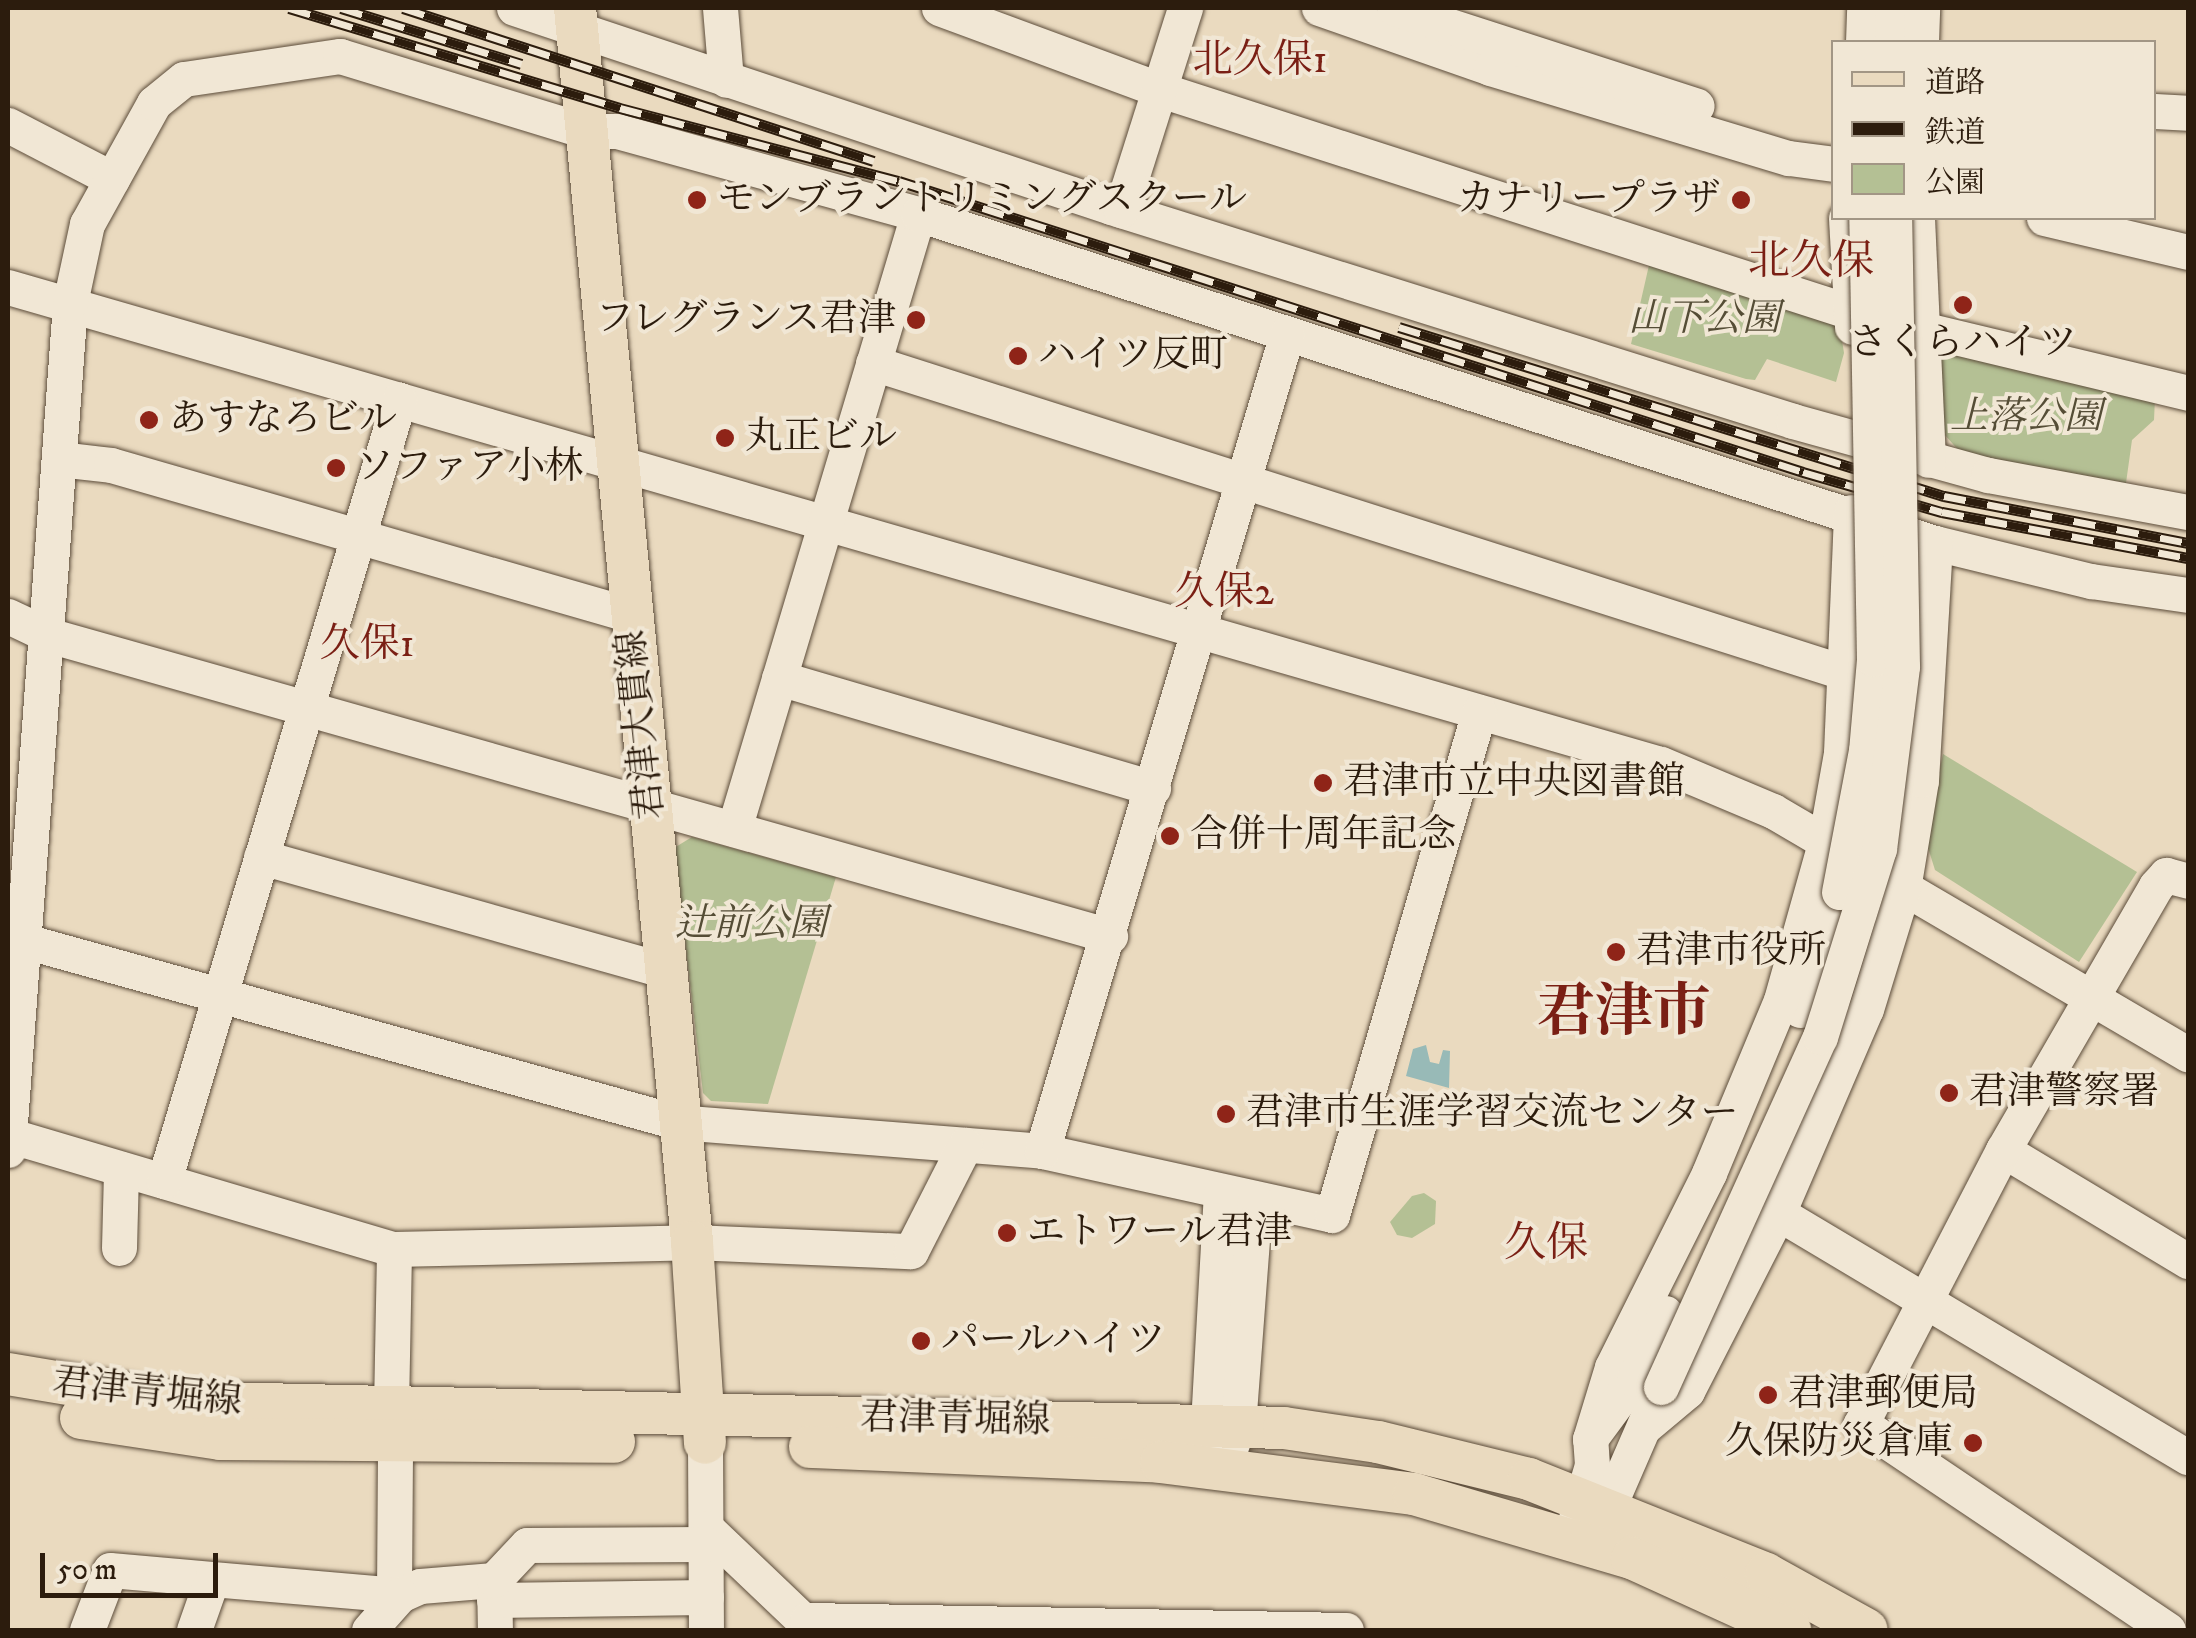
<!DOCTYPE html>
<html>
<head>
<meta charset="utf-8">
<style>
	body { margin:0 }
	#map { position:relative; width:2196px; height:1638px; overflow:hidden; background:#eadabf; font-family:"IM FELL DW Pica","Noto Serif JP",serif }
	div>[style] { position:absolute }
	.green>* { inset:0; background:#b4c094 }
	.water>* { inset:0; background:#98bab7 }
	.roads { filter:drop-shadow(0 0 2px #5c4c3a) drop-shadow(0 0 2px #5c4c3a) }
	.minor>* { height:35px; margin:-17.5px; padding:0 17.5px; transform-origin:17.5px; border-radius:17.5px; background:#f1e7d5 }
	.major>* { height:42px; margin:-21px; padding:0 21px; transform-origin:21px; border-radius:21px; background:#eadabf }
	.rail>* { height:11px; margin-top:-5.5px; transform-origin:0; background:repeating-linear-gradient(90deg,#f1e7d5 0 22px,#2c1c0d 0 44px); box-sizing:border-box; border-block:2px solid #2c1c0d }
	.bridges { filter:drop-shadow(0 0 2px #5c4c3a) drop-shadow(0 0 2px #5c4c3a) }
	.minor-bridge>* { height:35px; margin:-17.5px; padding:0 17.5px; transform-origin:17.5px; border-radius:17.5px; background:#f1e7d5 }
	.dots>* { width:28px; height:28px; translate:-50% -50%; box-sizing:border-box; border:5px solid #f1e7d5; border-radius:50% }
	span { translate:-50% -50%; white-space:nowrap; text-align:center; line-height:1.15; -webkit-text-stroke:8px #f1e7d5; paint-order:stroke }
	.poi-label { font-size:38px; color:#2c1c0d }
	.left { translate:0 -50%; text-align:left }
	.right { translate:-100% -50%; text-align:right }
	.park-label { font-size:38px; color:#554d36; font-style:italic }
	.street-label { font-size:38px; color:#2c1c0d }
	.neighbourhood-label { font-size:40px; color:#7a1f14 }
	.quarter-label { font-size:42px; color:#7a1f14 }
	.town-label { font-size:58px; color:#7a1f14; font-weight:700 }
	.frame { position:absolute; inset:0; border:10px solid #2c1c0d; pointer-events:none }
	.legend { position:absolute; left:1831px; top:40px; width:325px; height:180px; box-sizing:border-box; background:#f1e7d5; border:2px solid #a29685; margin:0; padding:12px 18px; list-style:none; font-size:30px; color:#2c1c0d }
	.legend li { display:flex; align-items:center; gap:20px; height:50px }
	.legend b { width:50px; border:2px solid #a29685 }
	.scale { position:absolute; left:40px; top:1553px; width:178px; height:45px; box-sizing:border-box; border:5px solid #2c1c0d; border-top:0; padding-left:12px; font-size:30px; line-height:35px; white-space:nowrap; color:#2c1c0d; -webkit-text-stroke:8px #f1e7d5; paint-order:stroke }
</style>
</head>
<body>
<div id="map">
	<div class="green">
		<div style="clip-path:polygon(1652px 252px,1838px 316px,1844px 353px,1836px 382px,1767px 359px,1755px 380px,1746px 379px,1631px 344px)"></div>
		<div style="clip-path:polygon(1939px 342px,2155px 398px,2154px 420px,2132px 440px,2126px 483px,1961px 453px,1944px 434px)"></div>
		<div style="clip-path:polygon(1943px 754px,2137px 872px,2079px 962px,1935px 870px,1925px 838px)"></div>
		<div style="clip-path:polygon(692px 837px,836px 877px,768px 1104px,711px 1101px,703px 1093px,674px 848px)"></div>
		<div style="clip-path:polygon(1424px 1193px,1436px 1201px,1435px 1224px,1412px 1238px,1397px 1235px,1390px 1222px,1412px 1196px)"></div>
	</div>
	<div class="water">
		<div style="clip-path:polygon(1426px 1045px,1430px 1062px,1439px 1064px,1443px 1050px,1450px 1051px,1449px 1088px,1406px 1076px,1413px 1049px)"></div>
	</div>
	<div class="roads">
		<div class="minor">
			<div style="left:514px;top:8px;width:629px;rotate:18.43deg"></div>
			<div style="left:1111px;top:207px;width:715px;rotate:17.42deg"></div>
			<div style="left:1793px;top:421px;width:202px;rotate:15.5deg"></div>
			<div style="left:1988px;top:475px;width:203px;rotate:10.5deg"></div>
			<div style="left:720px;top:8px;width:72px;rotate:85.2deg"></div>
			<div style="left:939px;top:8px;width:237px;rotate:20.3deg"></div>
			<div style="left:1161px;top:90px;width:725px;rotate:17.84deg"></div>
			<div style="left:1851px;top:312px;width:347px;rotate:13.5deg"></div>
			<div style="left:1319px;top:8px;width:181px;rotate:19.3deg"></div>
			<div style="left:1490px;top:68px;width:312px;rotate:16.8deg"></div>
			<div style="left:1789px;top:158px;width:45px;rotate:7.6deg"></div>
			<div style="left:1394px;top:8px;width:318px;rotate:17.9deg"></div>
			<div style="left:1863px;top:42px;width:34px;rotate:-88deg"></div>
			<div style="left:1892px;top:42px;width:34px;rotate:-88deg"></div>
			<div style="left:1921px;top:42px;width:34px;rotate:-88deg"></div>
			<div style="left:2154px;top:111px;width:34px;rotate:3deg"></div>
			<div style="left:8px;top:125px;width:117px;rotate:27.4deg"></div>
			<div style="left:1121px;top:210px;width:212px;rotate:-72.4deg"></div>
			<div style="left:1846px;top:218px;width:109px;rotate:86.8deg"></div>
			<div style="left:1917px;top:218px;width:242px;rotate:87.4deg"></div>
			<div style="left:2044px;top:218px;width:148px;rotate:13.3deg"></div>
			<div style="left:8px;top:287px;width:1720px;rotate:16.1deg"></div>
			<div style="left:1661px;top:764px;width:121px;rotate:22.8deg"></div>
			<div style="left:1773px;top:811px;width:481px;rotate:30.4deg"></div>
			<div style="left:873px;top:363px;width:1024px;rotate:17.67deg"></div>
			<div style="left:59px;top:459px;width:52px;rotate:6.6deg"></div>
			<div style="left:111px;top:465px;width:541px;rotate:16.09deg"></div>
			<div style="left:8px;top:616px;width:44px;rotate:25.4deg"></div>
			<div style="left:48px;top:635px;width:1104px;rotate:15.82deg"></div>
			<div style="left:779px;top:678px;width:390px;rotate:16.4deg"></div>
			<div style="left:734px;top:829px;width:642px;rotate:-73.34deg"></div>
			<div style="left:261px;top:857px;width:421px;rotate:15.7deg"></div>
			<div style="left:21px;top:940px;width:681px;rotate:15.51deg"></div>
			<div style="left:677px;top:1122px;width:366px;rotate:4.5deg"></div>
			<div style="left:1042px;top:1151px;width:297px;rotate:12.4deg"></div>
			<div style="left:1332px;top:1215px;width:524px;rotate:-73.71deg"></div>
			<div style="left:1800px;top:1010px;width:124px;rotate:-71.7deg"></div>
			<div style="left:8px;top:1135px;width:402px;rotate:16.5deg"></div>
			<div style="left:394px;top:1249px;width:298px;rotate:-1.3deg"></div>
			<div style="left:692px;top:1242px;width:219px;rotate:2.4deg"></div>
			<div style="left:911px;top:1251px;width:119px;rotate:-63deg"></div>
			<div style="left:8px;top:1150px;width:849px;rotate:-85.81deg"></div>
			<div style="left:70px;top:303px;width:81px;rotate:-77.9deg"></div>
			<div style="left:87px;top:224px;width:138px;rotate:-61deg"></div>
			<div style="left:154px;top:103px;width:38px;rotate:-39deg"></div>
			<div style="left:184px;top:79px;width:158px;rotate:-8.4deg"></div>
			<div style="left:340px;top:56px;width:256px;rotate:17deg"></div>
			<div style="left:585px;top:131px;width:32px"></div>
			<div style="left:617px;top:131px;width:312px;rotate:15.4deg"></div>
			<div style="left:918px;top:214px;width:1069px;rotate:17.93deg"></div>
			<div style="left:1935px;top:543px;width:161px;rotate:13.7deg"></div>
			<div style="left:2091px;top:581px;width:98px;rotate:8.2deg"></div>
			<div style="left:2003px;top:1150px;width:216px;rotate:31deg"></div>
			<div style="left:1042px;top:1151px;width:853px;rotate:-73.31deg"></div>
			<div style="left:164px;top:1181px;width:816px;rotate:-73.25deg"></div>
			<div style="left:1778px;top:1213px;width:477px;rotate:30.8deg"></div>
			<div style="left:119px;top:1248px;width:79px;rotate:-88.5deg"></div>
			<div style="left:391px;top:1408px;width:159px;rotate:-88.9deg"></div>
			<div style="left:1644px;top:1427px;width:56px;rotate:-39.9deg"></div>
			<div style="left:1687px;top:1391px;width:200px;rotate:-62.9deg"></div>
			<div style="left:1778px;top:1213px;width:222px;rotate:-66.7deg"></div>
			<div style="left:1866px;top:1009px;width:126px;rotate:-72.9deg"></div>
			<div style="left:1903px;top:889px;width:110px;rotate:-80.6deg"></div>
			<div style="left:1921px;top:780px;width:237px;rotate:-86.6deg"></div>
			<div style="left:1590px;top:1439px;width:75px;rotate:-73deg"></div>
			<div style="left:1612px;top:1367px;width:217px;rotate:-63.4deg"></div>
			<div style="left:1709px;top:1173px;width:187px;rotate:-67.4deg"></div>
			<div style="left:1781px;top:1000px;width:163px;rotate:-74.3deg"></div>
			<div style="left:1825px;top:843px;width:91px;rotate:-79.9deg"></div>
			<div style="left:1841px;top:753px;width:241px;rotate:-87.6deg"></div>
			<div style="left:705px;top:1443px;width:187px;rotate:89.7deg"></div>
			<div style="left:1216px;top:1449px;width:26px;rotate:-108deg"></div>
			<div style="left:1208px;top:1424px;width:231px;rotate:-86.8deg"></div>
			<div style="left:1229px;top:1452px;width:28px;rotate:-71deg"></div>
			<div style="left:1238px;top:1426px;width:227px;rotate:-85.7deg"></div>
			<div style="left:1575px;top:1522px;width:59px;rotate:-73.4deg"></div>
			<div style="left:1592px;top:1465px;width:26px;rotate:-94deg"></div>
			<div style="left:1590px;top:1439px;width:74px;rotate:-53.7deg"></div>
			<div style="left:1634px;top:1379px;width:73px;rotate:-64.8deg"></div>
			<div style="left:1588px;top:1526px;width:27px;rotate:-42deg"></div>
			<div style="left:1608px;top:1508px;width:110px;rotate:-66.5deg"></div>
			<div style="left:706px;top:1528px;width:148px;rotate:43.6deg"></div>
			<div style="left:494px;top:1580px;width:50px;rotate:88.9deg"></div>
			<div style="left:394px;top:1595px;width:155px;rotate:-89.6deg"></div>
			<div style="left:494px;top:1600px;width:212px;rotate:-0.8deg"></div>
			<div style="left:807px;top:1620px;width:539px;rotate:1.06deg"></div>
			<div style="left:87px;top:1630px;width:64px;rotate:-69deg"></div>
			<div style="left:110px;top:1570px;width:102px;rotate:5deg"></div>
			<div style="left:194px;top:1630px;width:54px;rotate:-70.6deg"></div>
			<div style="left:212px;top:1579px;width:189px;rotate:4.9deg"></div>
			<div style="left:400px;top:1595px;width:22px;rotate:-24deg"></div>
			<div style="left:420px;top:1586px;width:74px;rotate:-4.6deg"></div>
			<div style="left:494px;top:1580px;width:48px;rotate:-46.7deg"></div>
			<div style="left:527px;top:1545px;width:179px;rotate:-0.3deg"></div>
			<div style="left:369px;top:1630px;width:47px;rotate:-48.5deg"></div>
			<div style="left:2168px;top:1630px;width:370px;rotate:-146.1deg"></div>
			<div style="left:1861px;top:1424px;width:309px;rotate:-62.6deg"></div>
			<div style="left:2003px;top:1150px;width:305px;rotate:-59.9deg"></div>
			<div style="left:2156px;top:886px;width:15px;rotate:-48deg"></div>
			<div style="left:2166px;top:875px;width:23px;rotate:15deg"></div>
		</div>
		<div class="major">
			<div style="left:575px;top:8px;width:1240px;rotate:84.58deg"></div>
			<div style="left:692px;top:1242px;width:201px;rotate:86.3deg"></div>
			<div style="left:8px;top:1374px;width:169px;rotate:9.5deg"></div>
			<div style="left:175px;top:1402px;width:1109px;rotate:1.34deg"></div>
			<div style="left:1284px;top:1428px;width:95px;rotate:8.5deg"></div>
			<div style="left:1378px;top:1442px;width:155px;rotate:13.8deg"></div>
			<div style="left:1529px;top:1479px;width:255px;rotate:21.8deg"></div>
			<div style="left:1766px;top:1574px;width:115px;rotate:29deg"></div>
			<div style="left:81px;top:1418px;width:141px;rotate:8.6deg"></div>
			<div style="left:220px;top:1439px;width:394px;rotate:0.4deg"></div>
			<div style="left:810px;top:1447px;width:351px;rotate:2.4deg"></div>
			<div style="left:1161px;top:1462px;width:255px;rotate:7.2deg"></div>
			<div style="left:1414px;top:1494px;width:227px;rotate:16.4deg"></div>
			<div style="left:1632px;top:1558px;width:174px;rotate:24.5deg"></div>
		</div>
	</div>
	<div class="rail">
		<div style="left:289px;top:8px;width:346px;rotate:16.8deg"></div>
		<div style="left:620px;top:108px;width:288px;rotate:14.7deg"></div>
		<div style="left:899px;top:181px;width:950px;rotate:17.84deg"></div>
		<div style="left:1803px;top:472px;width:145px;rotate:16.1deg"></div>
		<div style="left:1942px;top:512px;width:250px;rotate:10.6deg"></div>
		<div style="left:341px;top:8px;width:189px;rotate:17.2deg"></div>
		<div style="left:403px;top:8px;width:495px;rotate:18deg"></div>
		<div style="left:1399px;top:327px;width:571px;rotate:17.23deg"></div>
		<div style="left:1944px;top:496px;width:248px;rotate:10.9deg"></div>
	</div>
	<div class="bridges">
		<div class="minor-bridge">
			<div style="left:1839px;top:892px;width:144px;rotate:-79.2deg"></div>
			<div style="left:1866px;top:751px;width:92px;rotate:-85deg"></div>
			<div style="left:1874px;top:659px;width:441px;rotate:-91deg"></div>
			<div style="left:1661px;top:1387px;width:384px;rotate:-65.6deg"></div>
			<div style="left:1820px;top:1037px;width:197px;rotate:-72.6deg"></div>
			<div style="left:1879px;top:849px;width:184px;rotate:-82.8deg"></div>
			<div style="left:1902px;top:666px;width:448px;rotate:-91deg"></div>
		</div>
	</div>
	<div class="dots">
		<div style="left:697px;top:200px;background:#8f2418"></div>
		<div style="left:1741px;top:200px;background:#8f2418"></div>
		<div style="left:1963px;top:305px;background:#8f2418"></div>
		<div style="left:916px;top:320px;background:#8f2418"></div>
		<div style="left:1018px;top:356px;background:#8f2418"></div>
		<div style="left:149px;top:420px;background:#8f2418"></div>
		<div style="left:725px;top:438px;background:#8f2418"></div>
		<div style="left:336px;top:468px;background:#8f2418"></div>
		<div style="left:1323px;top:783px;background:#8f2418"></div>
		<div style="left:1170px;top:836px;background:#8f2418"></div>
		<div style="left:1616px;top:952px;background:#8f2418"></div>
		<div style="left:1949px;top:1093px;background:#8f2418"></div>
		<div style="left:1226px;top:1114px;background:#8f2418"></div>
		<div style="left:1007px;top:1233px;background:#8f2418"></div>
		<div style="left:921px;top:1341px;background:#8f2418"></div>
		<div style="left:1768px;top:1395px;background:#8f2418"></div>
		<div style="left:1973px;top:1443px;background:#8f2418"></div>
	</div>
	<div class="poi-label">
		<span class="left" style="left:717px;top:200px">モンブラントリミングスクール</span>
		<span class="right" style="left:1721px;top:200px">カナリープラザ</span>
		<span class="right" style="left:896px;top:320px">フレグランス君津</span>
		<span style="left:1963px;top:344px">さくらハイツ</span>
		<span class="left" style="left:1038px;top:356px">ハイツ反町</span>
		<span class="left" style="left:169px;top:420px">あすなろビル</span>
		<span class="left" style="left:745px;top:438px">丸正ビル</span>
		<span class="left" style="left:356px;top:468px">ソファア小林</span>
		<span class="left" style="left:1343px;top:783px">君津市立中央図書館</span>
		<span class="left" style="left:1190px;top:836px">合併十周年記念</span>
		<span class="left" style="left:1636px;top:952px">君津市役所</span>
		<span class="left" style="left:1969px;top:1093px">君津警察署</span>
		<span class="left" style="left:1246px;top:1114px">君津市生涯学習交流センター</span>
		<span class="left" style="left:1027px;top:1233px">エトワール君津</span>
		<span class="left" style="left:941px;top:1341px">パールハイツ</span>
		<span class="left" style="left:1788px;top:1395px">君津郵便局</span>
		<span class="right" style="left:1953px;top:1443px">久保防災倉庫</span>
	</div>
	<div class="park-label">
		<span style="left:1704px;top:320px">山下公園</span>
		<span style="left:2026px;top:418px">上落公園</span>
		<span style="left:751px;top:925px">辻前公園</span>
	</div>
	<div class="street-label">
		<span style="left:642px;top:725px;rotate:-96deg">君津大貫線</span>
		<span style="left:147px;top:1393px;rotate:6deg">君津青堀線</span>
		<span style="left:955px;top:1420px;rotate:1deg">君津青堀線</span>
	</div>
	<div class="neighbourhood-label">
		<span style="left:1260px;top:61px">北久保1</span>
		<span style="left:1224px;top:593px">久保2</span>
		<span style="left:367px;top:645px">久保1</span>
	</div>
	<div class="quarter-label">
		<span style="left:1811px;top:262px">北久保</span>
		<span style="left:1546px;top:1244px">久保</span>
	</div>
	<div class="town-label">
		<span style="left:1624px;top:1014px">君津市</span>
	</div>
	<div class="frame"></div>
	<ul class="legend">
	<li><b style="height:12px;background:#eadabf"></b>道路</li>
	<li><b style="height:12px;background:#2c1c0d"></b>鉄道</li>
	<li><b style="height:28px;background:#b4c094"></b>公園</li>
	</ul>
	<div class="scale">50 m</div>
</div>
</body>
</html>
